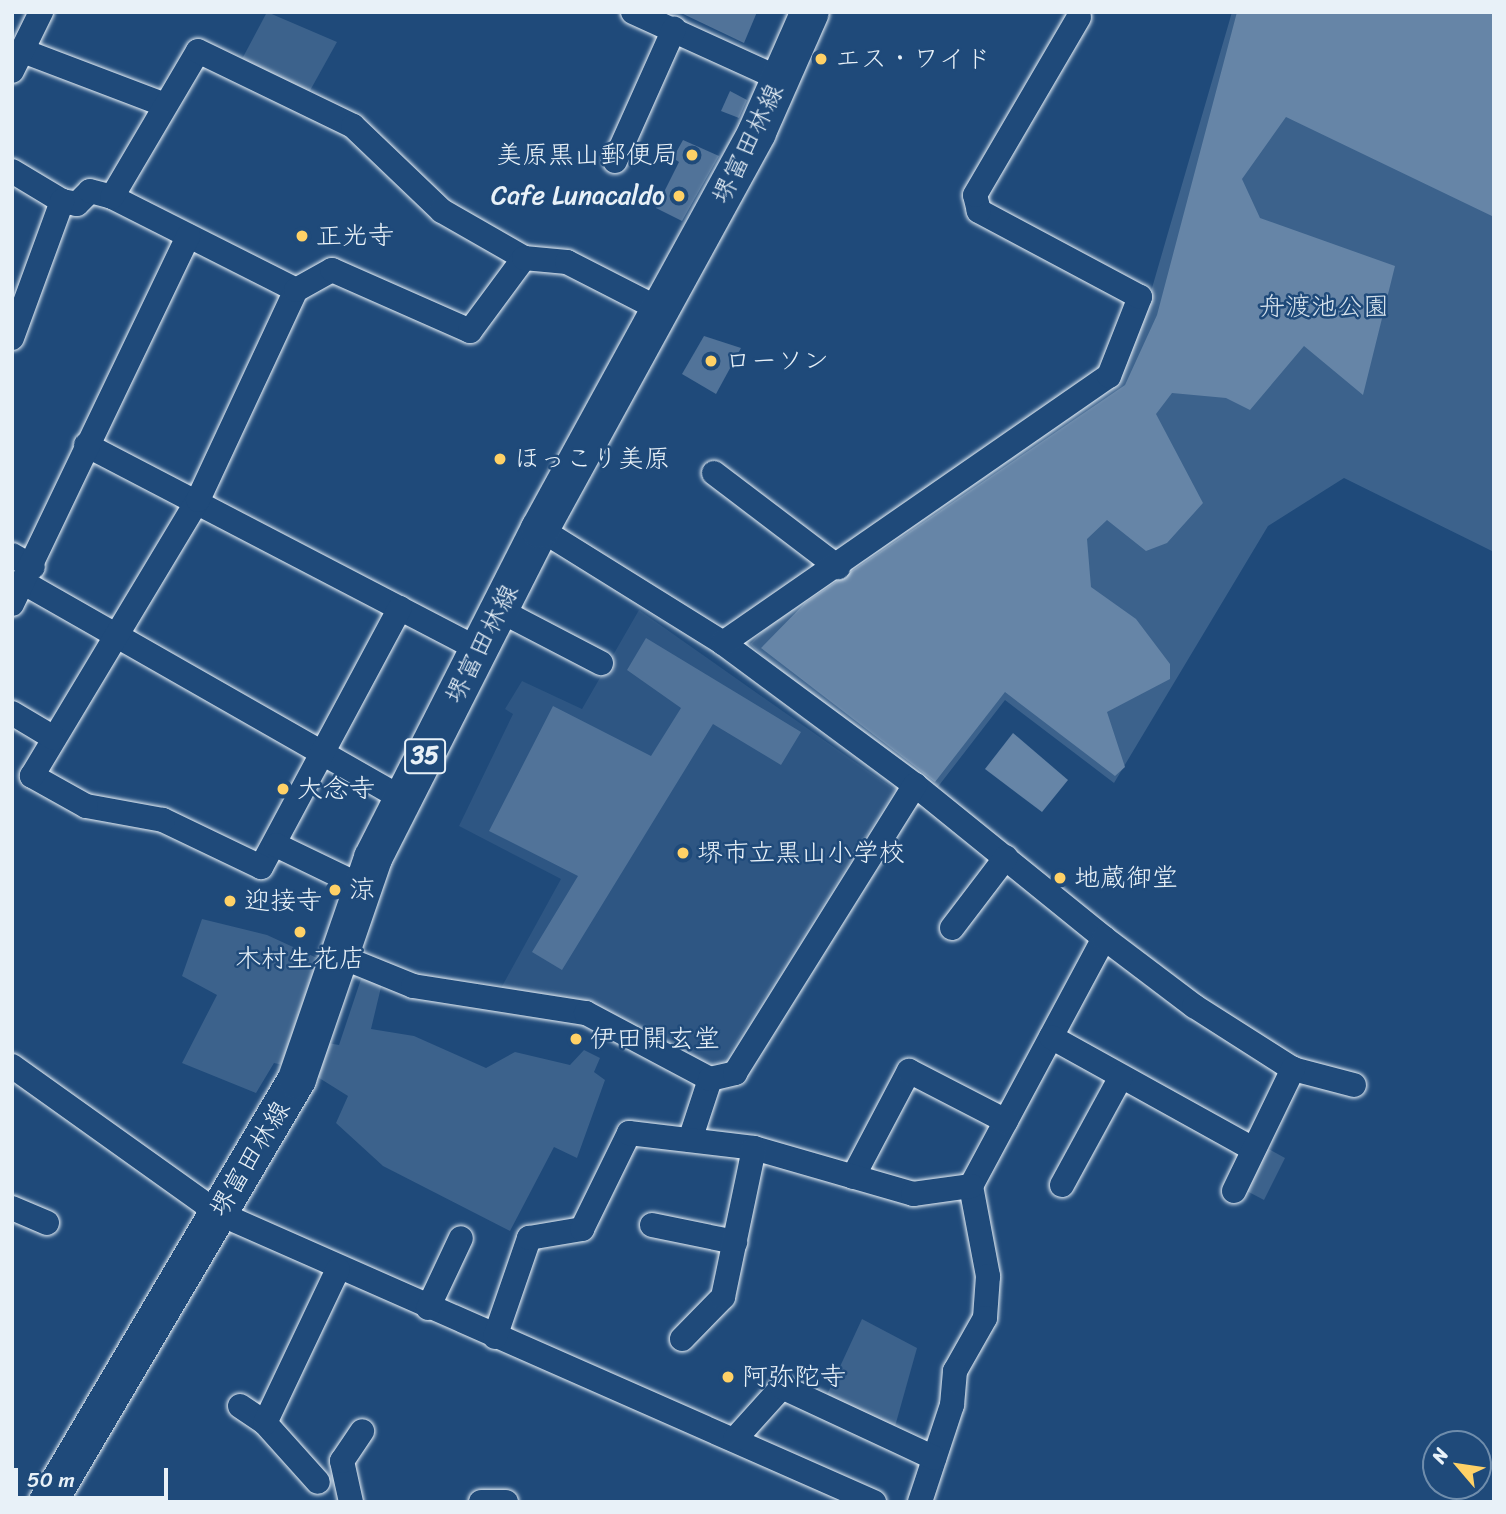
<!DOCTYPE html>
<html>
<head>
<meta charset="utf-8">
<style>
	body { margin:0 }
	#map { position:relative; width:1506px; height:1514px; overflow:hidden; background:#1f4a7a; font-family:Sriracha,"Klee One",sans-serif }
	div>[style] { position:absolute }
	.built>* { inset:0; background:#2e5683 }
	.green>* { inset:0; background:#3c628c }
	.water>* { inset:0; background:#6685a7 }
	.building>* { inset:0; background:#517399 }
	.roads { filter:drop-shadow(0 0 2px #e8f1f8) drop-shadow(0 0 2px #e8f1f8) }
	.minor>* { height:24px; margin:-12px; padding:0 12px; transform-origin:12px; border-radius:12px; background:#1f4a7a }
	.primary>* { height:38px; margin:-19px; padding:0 19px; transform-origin:19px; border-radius:19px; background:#1f4a7a }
	.dots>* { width:19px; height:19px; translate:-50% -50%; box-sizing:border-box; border:4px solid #1f4a7a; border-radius:50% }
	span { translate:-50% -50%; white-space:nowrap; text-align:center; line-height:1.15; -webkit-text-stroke:5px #1f4a7a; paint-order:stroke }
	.shield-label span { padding:2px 5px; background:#1f4a7a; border:2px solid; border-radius:5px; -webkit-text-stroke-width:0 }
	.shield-label { font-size:24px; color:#e8f1f8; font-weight:700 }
	.poi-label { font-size:26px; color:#e8f1f8 }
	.left { translate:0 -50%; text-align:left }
	.right { translate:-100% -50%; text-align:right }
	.street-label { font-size:26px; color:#e8f1f8 }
	.park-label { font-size:26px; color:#d7e3ed }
	.frame { position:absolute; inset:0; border:14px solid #e8f1f8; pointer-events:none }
	.north { position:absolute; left:1422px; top:1430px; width:70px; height:70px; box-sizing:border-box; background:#1f4a7a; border:2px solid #6f8dac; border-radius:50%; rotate:299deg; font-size:19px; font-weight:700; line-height:28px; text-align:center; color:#e8f1f8 }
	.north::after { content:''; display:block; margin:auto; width:24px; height:32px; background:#ffd166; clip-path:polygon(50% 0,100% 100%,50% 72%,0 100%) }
	.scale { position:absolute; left:14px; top:1468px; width:154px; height:32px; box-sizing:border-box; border:4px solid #e8f1f8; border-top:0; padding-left:9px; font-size:21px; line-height:24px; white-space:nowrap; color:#e8f1f8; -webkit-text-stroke:5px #1f4a7a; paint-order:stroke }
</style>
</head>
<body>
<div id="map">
	<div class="built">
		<div style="clip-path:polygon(639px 610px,895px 790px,723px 1063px,704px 1064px,500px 990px,561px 879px,459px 826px,513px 714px,505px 709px,522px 681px,582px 709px)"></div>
	</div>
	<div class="green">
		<div style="clip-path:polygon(267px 12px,337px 42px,307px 96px,241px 61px)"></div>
		<div style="clip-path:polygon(1232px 12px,1494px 12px,1494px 552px,1344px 478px,1268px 526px,1114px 783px,1005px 700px,937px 788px,801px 691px,750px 644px,778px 616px,1028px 445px,1141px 326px)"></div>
		<div style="clip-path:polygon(202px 919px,267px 935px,317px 958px,301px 1025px,283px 1065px,274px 1063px,256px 1093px,182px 1063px,217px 995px,182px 976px)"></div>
		<div style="clip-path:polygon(361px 979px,382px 983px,371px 1029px,414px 1036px,486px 1068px,515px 1052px,570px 1065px,584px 1050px,600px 1058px,594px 1072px,605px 1080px,577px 1158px,554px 1147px,510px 1231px,383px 1166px,336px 1123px,348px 1096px,316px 1076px,328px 1043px,339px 1045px)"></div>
		<div style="clip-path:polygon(1265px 1147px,1285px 1158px,1264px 1200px,1243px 1189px)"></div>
		<div style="clip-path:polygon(862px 1319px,917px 1348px,894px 1430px,825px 1399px)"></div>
	</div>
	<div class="water">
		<div style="clip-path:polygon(1237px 12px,1494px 12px,1494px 217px,1286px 117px,1242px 179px,1260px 218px,1395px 266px,1363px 395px,1304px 346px,1250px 410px,1226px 398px,1172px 393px,1156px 414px,1203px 503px,1167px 543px,1146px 551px,1107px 520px,1087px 539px,1091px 587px,1136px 619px,1170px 664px,1170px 679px,1107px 712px,1125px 767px,1115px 776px,1005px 692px,935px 782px,761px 648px,805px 603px,1125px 385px,1157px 315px)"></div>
		<div style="clip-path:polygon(1013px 733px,1068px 780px,1042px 812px,985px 769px)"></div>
	</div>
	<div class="building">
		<div style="clip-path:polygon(679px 12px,757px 12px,744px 43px)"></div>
		<div style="clip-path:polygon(730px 91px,747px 100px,739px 118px,721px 111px)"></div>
		<div style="clip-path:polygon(683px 140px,719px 156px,682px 221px,656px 208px,679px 162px,673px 158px)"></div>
		<div style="clip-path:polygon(704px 336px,741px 348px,716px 394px,682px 374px)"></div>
		<div style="clip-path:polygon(646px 638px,801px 732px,781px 765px,713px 724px,562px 970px,532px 952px,578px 876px,489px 831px,553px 706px,651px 756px,681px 708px,627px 670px)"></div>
	</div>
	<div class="roads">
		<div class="minor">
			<div style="left:633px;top:12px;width:162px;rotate:24.5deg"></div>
			<div style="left:23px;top:51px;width:152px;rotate:20.8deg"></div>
			<div style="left:12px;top:71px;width:66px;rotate:-63.8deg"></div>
			<div style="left:615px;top:161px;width:145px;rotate:-65.9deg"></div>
			<div style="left:12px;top:171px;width:58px;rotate:31deg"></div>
			<div style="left:62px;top:201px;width:15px;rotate:11deg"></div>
			<div style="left:77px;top:204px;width:18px;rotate:-45deg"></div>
			<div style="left:90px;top:191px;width:23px;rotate:15deg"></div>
			<div style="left:112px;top:197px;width:206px;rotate:26.8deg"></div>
			<div style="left:112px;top:197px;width:169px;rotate:-59.5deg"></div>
			<div style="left:198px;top:51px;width:172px;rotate:25.8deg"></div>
			<div style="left:353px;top:126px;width:123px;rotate:43.7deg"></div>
			<div style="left:442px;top:211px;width:95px;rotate:29.8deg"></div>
			<div style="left:12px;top:338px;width:146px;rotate:-69.9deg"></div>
			<div style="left:86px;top:445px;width:443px;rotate:27.5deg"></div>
			<div style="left:714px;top:473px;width:156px;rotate:37.2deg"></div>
			<div style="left:540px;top:529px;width:216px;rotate:31.9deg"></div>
			<div style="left:723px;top:643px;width:239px;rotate:36.5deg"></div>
			<div style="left:915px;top:785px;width:243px;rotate:39deg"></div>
			<div style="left:1104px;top:938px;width:281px;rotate:118.2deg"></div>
			<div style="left:971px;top:1186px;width:92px;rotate:79.3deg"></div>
			<div style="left:988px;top:1276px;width:42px;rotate:94.1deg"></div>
			<div style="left:985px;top:1318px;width:61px;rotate:119.5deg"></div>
			<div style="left:955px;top:1371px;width:34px;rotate:95deg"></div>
			<div style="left:952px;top:1405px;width:102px;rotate:108.3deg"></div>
			<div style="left:12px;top:555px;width:24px;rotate:30deg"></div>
			<div style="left:26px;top:584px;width:434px;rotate:29.7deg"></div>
			<div style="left:12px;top:604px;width:408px;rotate:-64.4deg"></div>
			<div style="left:400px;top:608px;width:294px;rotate:118.2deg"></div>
			<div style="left:261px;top:867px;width:109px;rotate:-154.4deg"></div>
			<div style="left:163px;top:820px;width:78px;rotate:-169.7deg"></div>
			<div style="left:86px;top:806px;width:62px;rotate:-150.9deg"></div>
			<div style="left:32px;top:776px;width:322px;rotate:-59deg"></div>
			<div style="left:198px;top:500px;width:232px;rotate:-65deg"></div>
			<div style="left:296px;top:290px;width:41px;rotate:-29.1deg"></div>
			<div style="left:332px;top:270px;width:151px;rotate:23.8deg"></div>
			<div style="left:470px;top:331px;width:91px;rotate:-53.5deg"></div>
			<div style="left:524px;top:258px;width:43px;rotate:5.3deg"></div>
			<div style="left:567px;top:262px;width:106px;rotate:27.1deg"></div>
			<div style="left:499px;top:610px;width:115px;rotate:27.5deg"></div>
			<div style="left:723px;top:643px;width:469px;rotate:-34.7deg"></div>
			<div style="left:1109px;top:376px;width:85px;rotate:-68.6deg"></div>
			<div style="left:1140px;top:297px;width:183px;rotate:-151.9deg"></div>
			<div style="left:979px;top:211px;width:16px;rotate:-104deg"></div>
			<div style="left:975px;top:195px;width:206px;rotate:-59.7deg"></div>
			<div style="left:12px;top:713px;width:49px;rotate:30.8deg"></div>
			<div style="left:276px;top:845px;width:94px;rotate:25.8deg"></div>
			<div style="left:952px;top:928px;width:89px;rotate:-52.7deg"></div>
			<div style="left:1104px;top:938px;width:113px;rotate:37.1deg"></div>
			<div style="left:1194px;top:1006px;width:117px;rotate:32.5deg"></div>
			<div style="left:1293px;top:1069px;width:63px;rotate:14.7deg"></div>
			<div style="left:337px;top:955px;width:82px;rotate:22.2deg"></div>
			<div style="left:413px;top:986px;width:175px;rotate:8.9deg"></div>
			<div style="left:586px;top:1013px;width:140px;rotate:28deg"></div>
			<div style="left:1051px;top:1037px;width:231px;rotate:29deg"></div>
			<div style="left:12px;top:1066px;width:253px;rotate:35.5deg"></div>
			<div style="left:218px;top:1213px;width:717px;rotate:23.78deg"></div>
			<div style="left:690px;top:1140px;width:64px;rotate:-71.8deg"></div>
			<div style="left:710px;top:1079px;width:26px;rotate:-13deg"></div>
			<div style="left:735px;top:1073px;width:340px;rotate:-58deg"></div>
			<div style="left:853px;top:1177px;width:120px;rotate:-62.2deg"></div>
			<div style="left:909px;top:1071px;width:109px;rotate:27.3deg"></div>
			<div style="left:1062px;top:1185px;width:123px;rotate:-61.4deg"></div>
			<div style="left:1234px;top:1191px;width:136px;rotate:-64.2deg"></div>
			<div style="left:12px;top:1208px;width:38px;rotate:23deg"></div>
			<div style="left:652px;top:1225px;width:85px;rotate:11.6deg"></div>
			<div style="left:428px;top:1308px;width:77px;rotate:-64.8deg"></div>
			<div style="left:495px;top:1337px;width:105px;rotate:-71deg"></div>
			<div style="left:529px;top:1238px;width:54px;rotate:-9.6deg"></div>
			<div style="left:582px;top:1229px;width:107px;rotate:-63.9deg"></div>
			<div style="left:629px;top:1133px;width:126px;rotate:6.8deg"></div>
			<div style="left:754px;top:1148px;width:166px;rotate:16.1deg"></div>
			<div style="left:913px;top:1194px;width:59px;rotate:-7.9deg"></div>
			<div style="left:682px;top:1339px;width:59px;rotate:-45.7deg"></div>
			<div style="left:723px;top:1297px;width:152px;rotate:-78.2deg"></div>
			<div style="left:240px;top:1406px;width:30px;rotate:34deg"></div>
			<div style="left:265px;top:1423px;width:79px;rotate:48.1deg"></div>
			<div style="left:265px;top:1423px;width:170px;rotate:-64.6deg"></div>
			<div style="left:735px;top:1439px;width:70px;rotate:-47.9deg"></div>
			<div style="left:782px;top:1387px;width:168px;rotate:25deg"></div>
			<div style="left:351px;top:1502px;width:42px;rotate:-102.4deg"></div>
			<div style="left:342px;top:1461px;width:36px;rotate:-56deg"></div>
			<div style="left:481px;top:1502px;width:25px"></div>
		</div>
		<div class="primary">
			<div style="left:48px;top:1502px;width:491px;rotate:-59.5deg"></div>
			<div style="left:297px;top:1079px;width:234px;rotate:-71deg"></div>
			<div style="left:373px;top:858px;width:369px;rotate:-63.1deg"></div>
			<div style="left:540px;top:529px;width:452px;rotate:-61.3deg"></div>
			<div style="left:757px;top:132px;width:131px;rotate:-66.2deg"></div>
		</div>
	</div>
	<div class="dots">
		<div style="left:821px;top:59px;background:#ffd166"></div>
		<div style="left:692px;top:155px;background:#ffd166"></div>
		<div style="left:679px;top:196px;background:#ffd166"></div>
		<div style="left:302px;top:236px;background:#ffd166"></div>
		<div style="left:711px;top:361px;background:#ffd166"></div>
		<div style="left:500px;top:459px;background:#ffd166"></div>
		<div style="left:283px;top:789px;background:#ffd166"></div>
		<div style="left:683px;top:853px;background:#ffd166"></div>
		<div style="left:1060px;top:878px;background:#ffd166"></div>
		<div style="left:335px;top:890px;background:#ffd166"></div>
		<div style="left:230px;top:901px;background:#ffd166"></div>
		<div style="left:300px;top:932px;background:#ffd166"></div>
		<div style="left:576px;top:1039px;background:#ffd166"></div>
		<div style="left:728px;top:1377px;background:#ffd166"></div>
	</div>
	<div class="shield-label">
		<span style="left:425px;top:756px">35</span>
	</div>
	<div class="poi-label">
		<span class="left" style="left:835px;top:59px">エス・ワイド</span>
		<span class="right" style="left:678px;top:155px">美原黒山郵便局</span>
		<span class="right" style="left:665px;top:196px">Cafe Lunacaldo</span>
		<span class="left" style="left:316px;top:236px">正光寺</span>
		<span class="left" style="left:725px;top:361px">ローソン</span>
		<span class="left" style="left:514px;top:459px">ほっこり美原</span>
		<span class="left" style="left:297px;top:789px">大念寺</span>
		<span class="left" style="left:697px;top:853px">堺市立黒山小学校</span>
		<span class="left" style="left:1074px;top:878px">地蔵御堂</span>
		<span class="left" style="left:349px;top:890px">涼</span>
		<span class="left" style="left:244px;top:901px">迎接寺</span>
		<span style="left:300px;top:959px">木村生花店</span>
		<span class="left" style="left:590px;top:1039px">伊田開玄堂</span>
		<span class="left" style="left:742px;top:1377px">阿弥陀寺</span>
	</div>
	<div class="street-label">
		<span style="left:748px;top:144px;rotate:-64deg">堺富田林線</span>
		<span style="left:482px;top:644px;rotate:-63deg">堺富田林線</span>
		<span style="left:250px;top:1159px;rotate:-59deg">堺富田林線</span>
	</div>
	<div class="park-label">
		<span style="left:1324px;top:307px">舟渡池公園</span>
	</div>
	<div class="frame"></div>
	<div class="north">N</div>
	<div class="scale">50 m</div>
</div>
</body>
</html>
